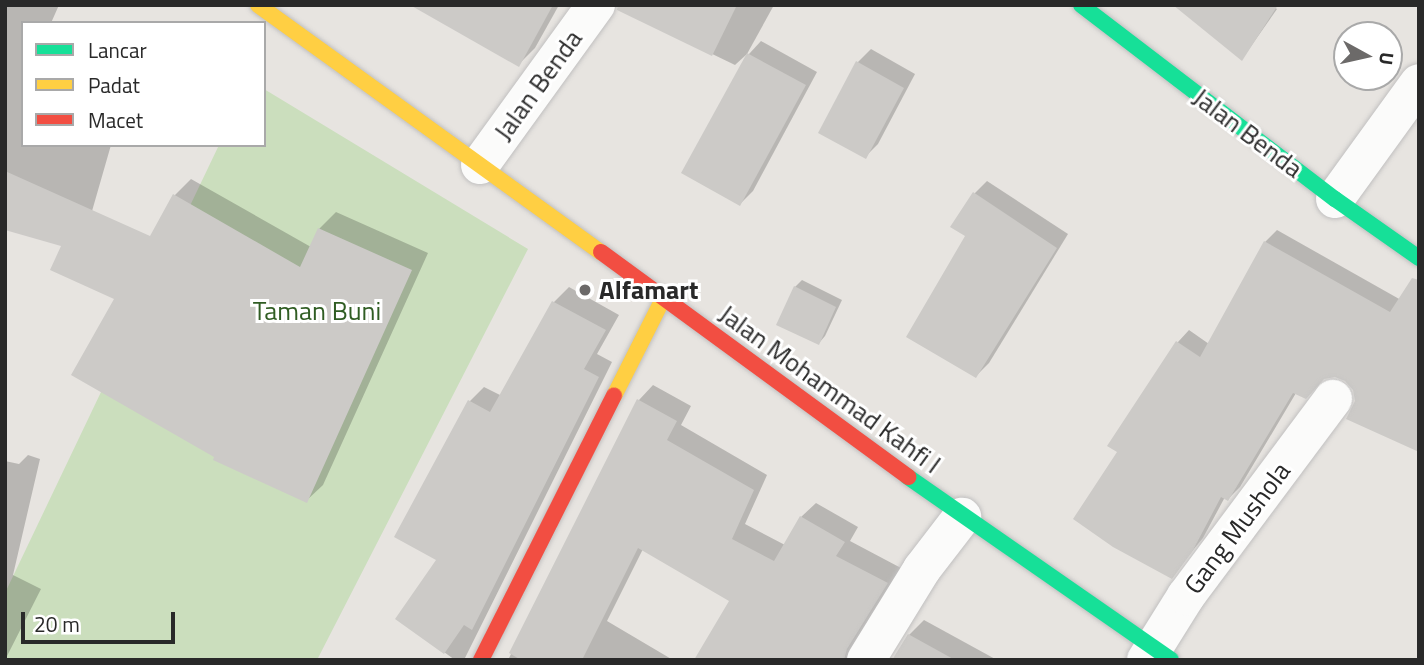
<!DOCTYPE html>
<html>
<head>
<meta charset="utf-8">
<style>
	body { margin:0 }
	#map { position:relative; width:1424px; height:665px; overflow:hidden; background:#e7e4e0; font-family:"Titillium Web",sans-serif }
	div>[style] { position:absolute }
	.green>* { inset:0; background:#cbdebd }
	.shadow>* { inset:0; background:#0003 }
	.building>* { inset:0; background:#cccac7 }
	.roads { filter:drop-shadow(0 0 2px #c1c0c0) drop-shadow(0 0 2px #c1c0c0) }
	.street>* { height:38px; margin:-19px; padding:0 19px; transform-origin:19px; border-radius:19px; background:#fbfbfa }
	.fast>* { height:16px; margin:-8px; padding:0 8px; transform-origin:8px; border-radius:8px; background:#16e098 }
	.slow>* { height:16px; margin:-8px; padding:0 8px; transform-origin:8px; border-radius:8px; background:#ffcf43 }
	.jam>* { height:16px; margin:-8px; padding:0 8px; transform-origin:8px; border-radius:8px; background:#f24e42 }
	.dots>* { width:19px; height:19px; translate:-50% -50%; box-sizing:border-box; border:4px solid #fff; border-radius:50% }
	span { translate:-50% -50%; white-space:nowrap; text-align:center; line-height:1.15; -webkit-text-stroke:6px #fff; paint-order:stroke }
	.street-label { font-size:26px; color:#292929 }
	.poi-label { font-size:26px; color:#292929; font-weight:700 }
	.left { translate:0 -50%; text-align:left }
	.park-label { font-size:26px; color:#305d23 }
	.frame { position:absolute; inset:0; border:7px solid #292929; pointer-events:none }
	.legend { position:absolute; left:21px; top:21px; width:245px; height:126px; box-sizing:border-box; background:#fff; border:2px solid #a9a9a9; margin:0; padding:9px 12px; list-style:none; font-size:21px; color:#292929 }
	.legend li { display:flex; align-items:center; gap:14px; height:35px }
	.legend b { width:35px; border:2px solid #a9a9a9 }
	.north { position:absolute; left:1333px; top:21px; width:70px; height:70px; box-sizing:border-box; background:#fff; border:2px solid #a9a9a9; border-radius:50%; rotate:98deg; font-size:19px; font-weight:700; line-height:28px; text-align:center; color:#292929 }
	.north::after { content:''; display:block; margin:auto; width:24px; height:32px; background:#6c6a69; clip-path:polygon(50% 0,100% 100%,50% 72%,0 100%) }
	.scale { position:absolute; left:21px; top:612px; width:154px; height:32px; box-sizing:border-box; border:4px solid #292929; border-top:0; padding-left:9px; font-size:21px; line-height:24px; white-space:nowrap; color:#292929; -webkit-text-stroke:5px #fff; paint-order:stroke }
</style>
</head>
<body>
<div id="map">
	<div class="green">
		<div style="clip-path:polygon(264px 89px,528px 249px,317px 660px,5px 660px,5px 593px,219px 145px,264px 145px)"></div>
	</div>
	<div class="shadow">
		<div style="clip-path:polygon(5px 5px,59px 5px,51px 23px,23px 23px,23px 145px,111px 145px,84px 239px,5px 227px)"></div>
		<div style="clip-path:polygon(449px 5px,559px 5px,535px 48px,518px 65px)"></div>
		<div style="clip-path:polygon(657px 5px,774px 5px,747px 54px,735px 65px,648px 23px)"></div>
		<div style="clip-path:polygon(1271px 5px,1277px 9px,1242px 59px)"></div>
		<div style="clip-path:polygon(761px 41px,817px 72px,753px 191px,740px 204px,683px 172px,749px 54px)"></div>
		<div style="clip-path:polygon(871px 49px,915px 74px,878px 144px,865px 157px,858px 62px)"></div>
		<div style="clip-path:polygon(191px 179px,311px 247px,319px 229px,336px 212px,428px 253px,323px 485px,306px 501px,174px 196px)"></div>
		<div style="clip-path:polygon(987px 181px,1068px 234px,989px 363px,976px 376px,967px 236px,975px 193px)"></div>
		<div style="clip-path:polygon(1277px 230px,1401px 300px,1357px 401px,1354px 389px,1347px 380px,1335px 375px,1324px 377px,1296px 393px,1240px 487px,1228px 499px,1225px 497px,1203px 538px,1171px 577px,1119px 452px,1109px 445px,1178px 342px,1189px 330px,1209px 344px,1265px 242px)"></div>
		<div style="clip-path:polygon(802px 280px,842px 300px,825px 336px,819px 343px,795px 287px)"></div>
		<div style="clip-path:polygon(569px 287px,619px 315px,597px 354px,612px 362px,464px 660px,455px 660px,397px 618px,439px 560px,470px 401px,484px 387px,502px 396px,554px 302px)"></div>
		<div style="clip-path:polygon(653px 385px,691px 406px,681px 425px,767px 475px,745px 524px,785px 545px,801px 517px,816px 503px,858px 527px,850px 541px,901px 568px,852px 660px,835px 660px,643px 549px,607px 621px,673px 660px,508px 660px,639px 400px)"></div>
		<div style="clip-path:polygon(28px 455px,40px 459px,13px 575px,41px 589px,5px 660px,5px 461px,19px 464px)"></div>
		<div style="clip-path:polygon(924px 620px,997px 660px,894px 660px,909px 635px)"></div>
	</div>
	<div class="building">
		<div style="clip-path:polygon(410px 5px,553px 5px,519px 67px)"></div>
		<div style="clip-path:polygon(618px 5px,737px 5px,712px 56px,617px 10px)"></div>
		<div style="clip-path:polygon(1173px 5px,1278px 5px,1242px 61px)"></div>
		<div style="clip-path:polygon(747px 53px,806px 85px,740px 206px,681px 173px)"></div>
		<div style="clip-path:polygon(856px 61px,904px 88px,866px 159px,818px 133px)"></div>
		<div style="clip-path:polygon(5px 171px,150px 236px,173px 194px,300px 267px,318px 228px,412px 270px,307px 503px,213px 460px,214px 457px,71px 375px,114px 299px,50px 270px,61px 246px,5px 230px)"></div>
		<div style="clip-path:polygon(973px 192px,1057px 248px,976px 378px,906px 337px,965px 236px,950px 227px)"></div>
		<div style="clip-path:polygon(1264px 241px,1390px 312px,1412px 278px,1419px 280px,1419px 452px,1346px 419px,1355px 401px,1353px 390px,1345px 381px,1335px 377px,1324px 379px,1306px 399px,1293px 393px,1228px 501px,1221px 497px,1192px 552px,1172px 579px,1113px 547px,1073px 519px,1117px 452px,1107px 446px,1176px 341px,1200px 357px)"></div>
		<div style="clip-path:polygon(794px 286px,836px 307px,819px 345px,776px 325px)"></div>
		<div style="clip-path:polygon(552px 301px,606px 330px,584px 369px,599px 377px,472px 630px,464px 625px,444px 654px,395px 619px,436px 560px,394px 537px,468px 400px,490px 412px)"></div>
		<div style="clip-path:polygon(637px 399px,677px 421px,667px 440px,754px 490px,732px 539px,774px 561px,800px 516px,845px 542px,836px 556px,888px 583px,847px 649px,844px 660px,694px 660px,729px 601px,638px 548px,582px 660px,521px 660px,509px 653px)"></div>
		<div style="clip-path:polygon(908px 634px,955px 660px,892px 660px)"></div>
	</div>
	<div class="roads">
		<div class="street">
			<div style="left:480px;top:165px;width:198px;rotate:-54.1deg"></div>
			<div style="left:1335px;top:199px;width:143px;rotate:-54.1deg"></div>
			<div style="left:866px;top:660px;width:107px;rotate:-58.4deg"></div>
			<div style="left:922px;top:569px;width:66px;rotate:-52.4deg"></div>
			<div style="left:1146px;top:660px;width:75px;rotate:-58deg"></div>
			<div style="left:1186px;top:596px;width:246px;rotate:-53.3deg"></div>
		</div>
		<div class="fast">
			<div style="left:1081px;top:5px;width:320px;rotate:37.4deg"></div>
			<div style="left:1335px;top:199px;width:103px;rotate:35.1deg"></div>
			<div style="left:908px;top:477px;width:320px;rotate:34.8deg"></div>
		</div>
		<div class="slow">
			<div style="left:258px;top:5px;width:423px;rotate:35.8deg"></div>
			<div style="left:614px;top:396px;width:111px;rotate:-63.2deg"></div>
		</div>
		<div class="jam">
			<div style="left:601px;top:252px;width:381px;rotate:36.2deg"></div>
			<div style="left:481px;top:660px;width:296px;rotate:-63.3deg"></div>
		</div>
	</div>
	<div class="dots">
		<div style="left:585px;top:290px;background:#6c6a69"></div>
	</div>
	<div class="street-label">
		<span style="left:538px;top:85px;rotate:-54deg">Jalan Benda</span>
		<span style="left:1248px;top:133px;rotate:37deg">Jalan Benda</span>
		<span style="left:830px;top:389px;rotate:36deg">Jalan Mohammad Kahfi I</span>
		<span style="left:1237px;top:528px;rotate:-53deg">Gang Mushola</span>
	</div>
	<div class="poi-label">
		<span class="left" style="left:599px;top:290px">Alfamart</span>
	</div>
	<div class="park-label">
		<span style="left:317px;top:311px">Taman Buni</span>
	</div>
	<div class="frame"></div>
	<ul class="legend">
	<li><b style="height:9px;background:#16e098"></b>Lancar</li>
	<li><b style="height:9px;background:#ffcf43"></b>Padat</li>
	<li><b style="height:9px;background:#f24e42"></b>Macet</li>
	</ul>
	<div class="north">U</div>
	<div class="scale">20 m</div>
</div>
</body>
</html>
